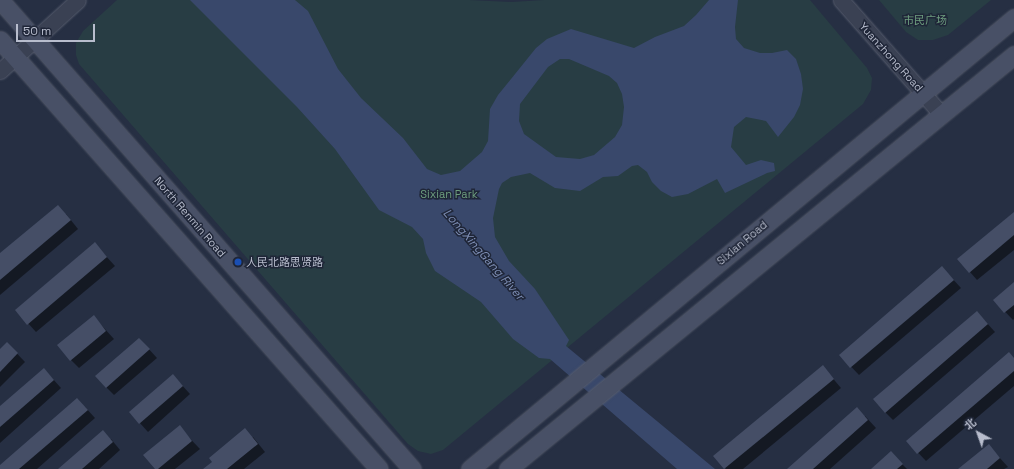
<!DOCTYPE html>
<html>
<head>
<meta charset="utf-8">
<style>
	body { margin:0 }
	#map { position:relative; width:1014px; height:469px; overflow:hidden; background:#262f43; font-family:"Space Grotesk","Noto Sans SC",sans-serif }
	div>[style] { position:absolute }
	.green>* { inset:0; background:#283d44 }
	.water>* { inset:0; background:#39486b }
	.shadow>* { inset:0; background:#0007 }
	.building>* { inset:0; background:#454e66 }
	.roads { filter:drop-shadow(0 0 1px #565c6d) drop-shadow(0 0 1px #565c6d) }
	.tertiary>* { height:15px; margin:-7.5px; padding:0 7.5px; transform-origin:7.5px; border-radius:7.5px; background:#3a4153 }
	.secondary>* { height:17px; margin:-8.5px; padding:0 8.5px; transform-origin:8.5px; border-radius:8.5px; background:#485066 }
	.dots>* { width:11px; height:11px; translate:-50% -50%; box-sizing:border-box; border:2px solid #1f2638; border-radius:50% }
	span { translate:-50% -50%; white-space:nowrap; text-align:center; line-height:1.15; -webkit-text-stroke:3px #1f2638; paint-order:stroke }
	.park-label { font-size:11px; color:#6e9e7f }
	.street-label { font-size:11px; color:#b8bdcd }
	.poi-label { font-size:11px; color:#b8bdcd }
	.left { translate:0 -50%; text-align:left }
	.water-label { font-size:12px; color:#7e8eb5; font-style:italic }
	.north { position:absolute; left:958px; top:413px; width:40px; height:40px; -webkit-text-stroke:3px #1f2638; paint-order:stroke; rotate:319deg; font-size:11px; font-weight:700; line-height:16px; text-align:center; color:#b8bdcd }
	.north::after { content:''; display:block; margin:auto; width:14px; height:18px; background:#b8bdcd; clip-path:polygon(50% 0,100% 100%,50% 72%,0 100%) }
	.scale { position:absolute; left:16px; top:24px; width:79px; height:18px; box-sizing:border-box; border:2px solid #b8bdcd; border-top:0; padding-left:5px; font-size:12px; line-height:14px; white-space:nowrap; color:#b8bdcd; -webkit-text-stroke:3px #1f2638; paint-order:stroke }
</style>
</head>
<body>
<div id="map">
	<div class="green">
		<div style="clip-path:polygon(117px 0,469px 0,512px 2px,544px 0,810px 0,867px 68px,872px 78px,871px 90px,863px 104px,443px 450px,431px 454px,418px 451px,408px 444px,79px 64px,76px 55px,76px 43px,83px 31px)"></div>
		<div style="clip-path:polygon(879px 0,991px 0,948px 35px,933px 40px,918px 40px,906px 32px)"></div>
	</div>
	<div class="water">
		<div style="clip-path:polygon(evenodd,190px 0,295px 0,308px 11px,338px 69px,361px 98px,403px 138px,427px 169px,441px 175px,460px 171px,482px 152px,488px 141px,490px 109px,498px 95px,536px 48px,547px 39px,571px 29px,634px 48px,655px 37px,684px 26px,696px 15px,709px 0,738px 0,735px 27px,736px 39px,744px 48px,760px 53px,772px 53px,787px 50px,796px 59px,801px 74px,803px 89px,800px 105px,794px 117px,778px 137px,766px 121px,746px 117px,734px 127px,731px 147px,746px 165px,761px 160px,774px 163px,775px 171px,767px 173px,725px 193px,717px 179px,688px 194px,672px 197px,661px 191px,652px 182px,647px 172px,638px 165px,632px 166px,618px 176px,603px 177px,580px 191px,555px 188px,530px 173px,511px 177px,502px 183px,499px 189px,493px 218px,495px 237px,509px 261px,535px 289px,569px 340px,566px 346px,715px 469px,677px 469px,550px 359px,539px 358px,513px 339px,481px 302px,435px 271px,426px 253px,423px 239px,412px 227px,379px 210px,335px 149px,297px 107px,190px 0,560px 59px,569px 59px,609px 76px,617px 83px,622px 94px,624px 107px,622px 125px,615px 137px,594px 155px,580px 159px,556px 157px,524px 134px,519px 121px,520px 104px,548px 67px,560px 59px)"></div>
	</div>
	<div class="shadow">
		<div style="clip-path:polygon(1014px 213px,1014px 250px,977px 280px,970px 272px)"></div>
		<div style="clip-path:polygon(66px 214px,78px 229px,0 295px,0 256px)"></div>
		<div style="clip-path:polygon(94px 243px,115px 266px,36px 332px,16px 310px)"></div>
		<div style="clip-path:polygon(950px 276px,961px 288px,859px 375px,840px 355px)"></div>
		<div style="clip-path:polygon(1014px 283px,1014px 319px,1013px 320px,994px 300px)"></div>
		<div style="clip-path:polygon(977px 312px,995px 332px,893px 420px,885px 412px)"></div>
		<div style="clip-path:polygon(94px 317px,114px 339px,79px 368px,71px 360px)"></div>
		<div style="clip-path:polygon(7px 343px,25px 362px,0 387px,0 350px)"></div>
		<div style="clip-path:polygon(147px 347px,157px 358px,114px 395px,106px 387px)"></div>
		<div style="clip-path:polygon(1014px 359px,1014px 386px,926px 461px,907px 441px)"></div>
		<div style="clip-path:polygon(44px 369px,61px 388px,0 443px,0 408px)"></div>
		<div style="clip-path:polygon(830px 375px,841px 388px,743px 469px,726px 469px,715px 456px)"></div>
		<div style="clip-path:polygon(180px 383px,190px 394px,148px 432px,130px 412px)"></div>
		<div style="clip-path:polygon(85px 407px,95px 418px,37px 469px,0 469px,0 466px)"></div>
		<div style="clip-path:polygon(865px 416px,876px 428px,830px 469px,789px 469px)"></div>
		<div style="clip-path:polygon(179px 427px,200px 449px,175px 469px,156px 469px)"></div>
		<div style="clip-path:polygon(253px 437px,265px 452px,244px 469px,205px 469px)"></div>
		<div style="clip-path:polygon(111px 439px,120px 450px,99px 469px,60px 469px)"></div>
		<div style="clip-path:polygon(989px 446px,1008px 467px,1004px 469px,960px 469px)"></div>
		<div style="clip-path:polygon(899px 461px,907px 469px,873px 469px)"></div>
	</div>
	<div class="building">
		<div style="clip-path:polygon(58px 205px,71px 220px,0 280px,0 253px)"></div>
		<div style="clip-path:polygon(1014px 212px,1014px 235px,969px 273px,957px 259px)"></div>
		<div style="clip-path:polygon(95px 242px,107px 257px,27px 325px,15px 310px)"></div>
		<div style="clip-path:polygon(942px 266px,954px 280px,850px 368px,839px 355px)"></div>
		<div style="clip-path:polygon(1014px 282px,1014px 305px,1004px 313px,993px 300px)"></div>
		<div style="clip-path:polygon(977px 311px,988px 324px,885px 413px,873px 399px)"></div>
		<div style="clip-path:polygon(94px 315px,106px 331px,70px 361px,57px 345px)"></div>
		<div style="clip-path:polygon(139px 338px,150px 349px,106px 388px,95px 376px)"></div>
		<div style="clip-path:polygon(7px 342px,18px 353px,0 372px,0 349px)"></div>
		<div style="clip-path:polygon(1009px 352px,1014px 358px,1014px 371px,917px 454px,906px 441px)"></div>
		<div style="clip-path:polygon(823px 365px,834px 379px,724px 469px,713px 456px)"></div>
		<div style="clip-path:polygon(44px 368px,54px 380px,0 427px,0 406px)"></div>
		<div style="clip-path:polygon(173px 374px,183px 386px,139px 424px,129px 412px)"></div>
		<div style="clip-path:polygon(77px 398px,88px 410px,19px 469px,0 469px,0 465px)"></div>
		<div style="clip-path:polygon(857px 407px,868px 420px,813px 469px,787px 469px)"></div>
		<div style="clip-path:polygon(180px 425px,192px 441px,158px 469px,155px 469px,143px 455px)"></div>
		<div style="clip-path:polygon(245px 428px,258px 444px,227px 469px,203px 469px,212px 462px,209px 458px)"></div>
		<div style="clip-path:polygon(103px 430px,113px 442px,82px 469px,58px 469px)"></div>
		<div style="clip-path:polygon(989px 444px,1000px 458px,987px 469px,958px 469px)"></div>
		<div style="clip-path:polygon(891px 451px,903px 464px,897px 469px,871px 469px)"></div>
	</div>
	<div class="roads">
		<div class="tertiary">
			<div style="left:841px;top:0;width:152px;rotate:48.7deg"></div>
			<div style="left:0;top:71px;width:105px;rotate:-42.3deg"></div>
		</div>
		<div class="secondary">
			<div style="left:0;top:0;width:624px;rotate:48.7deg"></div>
			<div style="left:0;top:40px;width:572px;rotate:48.54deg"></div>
			<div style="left:470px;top:469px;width:707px;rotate:-39.66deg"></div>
			<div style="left:508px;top:469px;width:654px;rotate:-39.29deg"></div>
		</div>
	</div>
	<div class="dots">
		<div style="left:238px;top:262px;background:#1a4fb4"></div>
	</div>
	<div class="park-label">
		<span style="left:925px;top:20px">市民广场</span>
		<span style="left:449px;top:194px">Sixian Park</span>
	</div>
	<div class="street-label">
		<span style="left:891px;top:57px;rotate:48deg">Yuanzhong Road</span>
		<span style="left:190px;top:217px;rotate:49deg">North Renmin Road</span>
		<span style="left:742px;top:243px;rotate:-40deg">Sixian Road</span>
	</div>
	<div class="poi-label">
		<span class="left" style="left:246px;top:262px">人民北路思贤路</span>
	</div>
	<div class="water-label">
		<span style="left:483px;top:255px;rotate:49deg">LongXingGang River</span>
	</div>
	<div class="north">北</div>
	<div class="scale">50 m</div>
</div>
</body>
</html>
